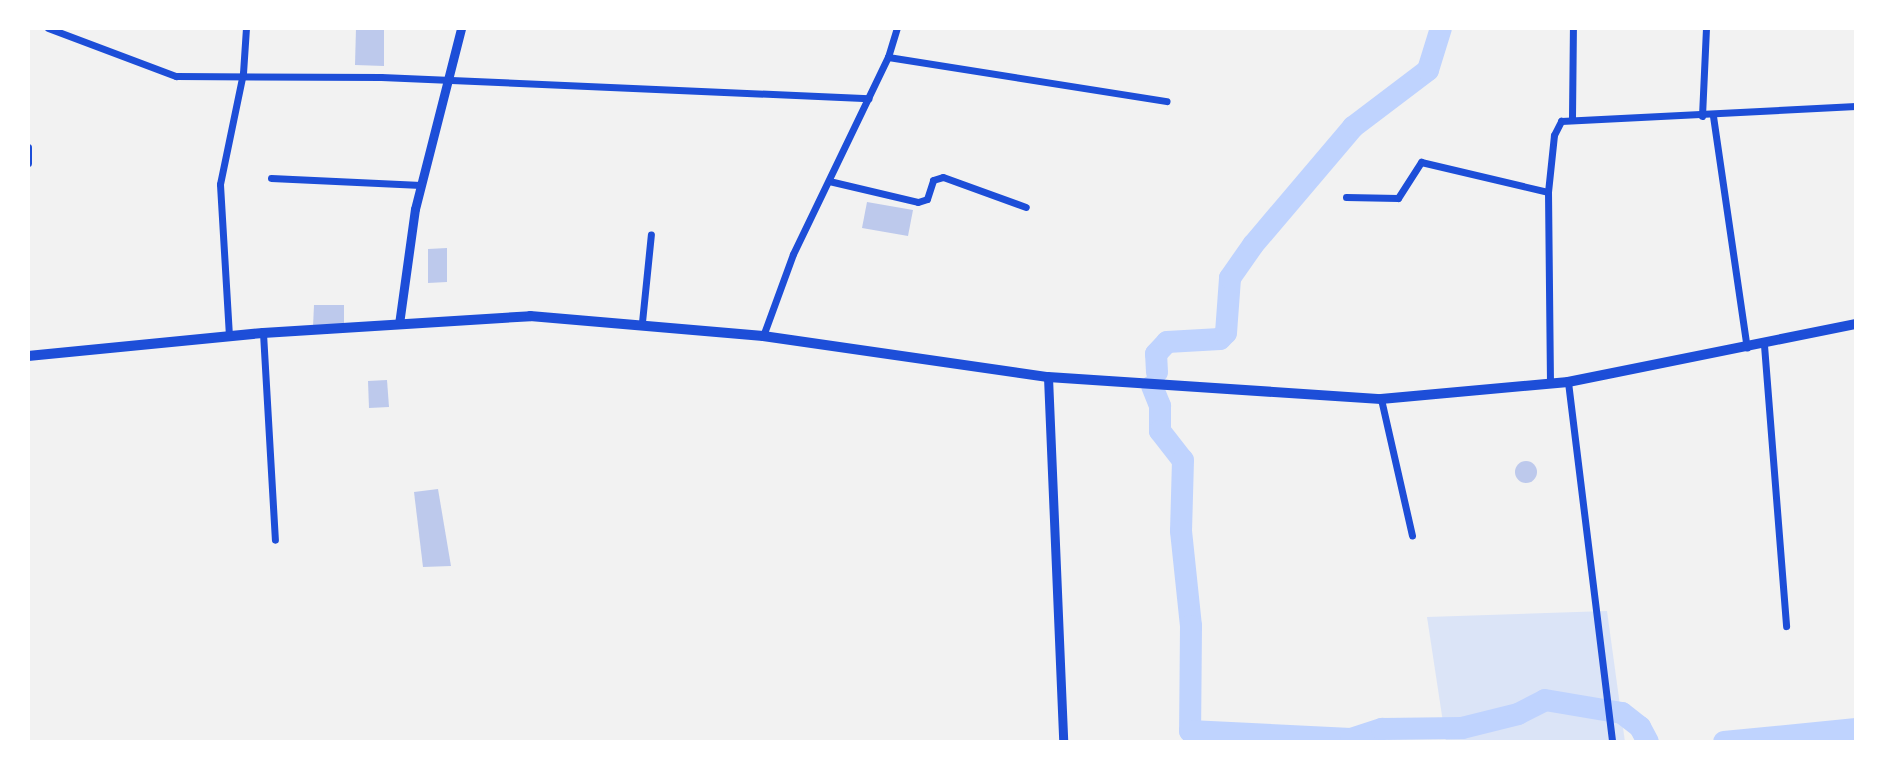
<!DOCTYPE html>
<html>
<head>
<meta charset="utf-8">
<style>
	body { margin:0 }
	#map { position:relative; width:1884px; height:770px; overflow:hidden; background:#f2f2f2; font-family:Inter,sans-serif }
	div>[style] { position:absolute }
	.green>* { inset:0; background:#dbe4f7 }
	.river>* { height:22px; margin:-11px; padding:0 11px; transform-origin:11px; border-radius:11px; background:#bfd3fe }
	.building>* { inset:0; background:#bdc9ec }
	.round { border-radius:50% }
	.minor>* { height:7px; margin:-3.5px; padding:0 3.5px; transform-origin:3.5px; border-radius:3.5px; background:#1d4ed8 }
	.tertiary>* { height:9px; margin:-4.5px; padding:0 4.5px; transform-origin:4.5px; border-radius:4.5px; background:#1d4ed8 }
	.secondary>* { height:10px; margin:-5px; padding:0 5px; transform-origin:5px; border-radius:5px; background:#1d4ed8 }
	span { translate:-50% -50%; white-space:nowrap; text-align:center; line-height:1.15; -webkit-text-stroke:7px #fff; paint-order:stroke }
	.frame { position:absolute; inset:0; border:30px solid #fff; pointer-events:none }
</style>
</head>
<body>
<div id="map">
	<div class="green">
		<div style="clip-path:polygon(1607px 611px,1625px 742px,1446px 742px,1427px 617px)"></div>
	</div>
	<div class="river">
		<div style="left:1157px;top:372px;width:18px;rotate:-93deg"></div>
		<div style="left:1156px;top:354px;width:16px;rotate:-47deg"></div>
		<div style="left:1167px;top:342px;width:53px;rotate:-3.2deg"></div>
		<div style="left:1220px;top:339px;width:8px;rotate:-45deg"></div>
		<div style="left:1226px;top:333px;width:55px;rotate:-85.8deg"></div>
		<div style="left:1230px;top:278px;width:40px;rotate:-55.1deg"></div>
		<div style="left:1253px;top:245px;width:155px;rotate:-49.7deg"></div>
		<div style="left:1353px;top:127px;width:94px;rotate:-37.2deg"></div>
		<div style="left:1428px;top:70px;width:44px;rotate:-72.8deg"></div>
		<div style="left:1152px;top:386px;width:22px;rotate:68deg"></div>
		<div style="left:1160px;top:406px;width:25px;rotate:90deg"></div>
		<div style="left:1160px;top:431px;width:37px;rotate:52deg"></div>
		<div style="left:1183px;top:460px;width:71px;rotate:91.6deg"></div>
		<div style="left:1181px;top:531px;width:96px;rotate:84deg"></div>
		<div style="left:1191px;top:626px;width:105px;rotate:90.5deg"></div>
		<div style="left:1190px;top:731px;width:161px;rotate:2.8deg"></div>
		<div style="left:1351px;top:739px;width:33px;rotate:-18deg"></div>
		<div style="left:1382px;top:729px;width:80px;rotate:-0.7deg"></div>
		<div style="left:1462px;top:728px;width:58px;rotate:-14deg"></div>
		<div style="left:1518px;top:714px;width:30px;rotate:-27deg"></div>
		<div style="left:1545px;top:700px;width:78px;rotate:9.6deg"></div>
		<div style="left:1622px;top:713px;width:23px;rotate:38deg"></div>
		<div style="left:1640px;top:727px;width:17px;rotate:62deg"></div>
		<div style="left:1724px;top:742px;width:133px;rotate:-5.6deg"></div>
	</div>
	<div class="building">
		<div style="clip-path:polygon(356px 28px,384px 28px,384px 66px,355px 65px)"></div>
		<div style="clip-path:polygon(867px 202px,913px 210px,908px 236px,862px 228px)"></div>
		<div style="clip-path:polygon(447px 248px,447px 282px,428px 283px,428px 249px)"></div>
		<div style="clip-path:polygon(314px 305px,344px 305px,344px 326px,313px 327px)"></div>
		<div style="clip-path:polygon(387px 380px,389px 407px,369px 408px,368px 381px)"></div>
		<div class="round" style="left:1515px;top:461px;width:22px;height:22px"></div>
		<div style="clip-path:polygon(438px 489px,451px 566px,423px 567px,414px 492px)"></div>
	</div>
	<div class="minor">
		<div style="left:48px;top:28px;width:137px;rotate:20.6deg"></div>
		<div style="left:176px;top:76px;width:205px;rotate:0.3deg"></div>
		<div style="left:381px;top:77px;width:488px;rotate:2.5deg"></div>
		<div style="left:888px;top:57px;width:282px;rotate:9deg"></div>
		<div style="left:1702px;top:116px;width:88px;rotate:-87.4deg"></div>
		<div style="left:1713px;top:116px;width:234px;rotate:81.7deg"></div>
		<div style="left:1572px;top:117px;width:89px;rotate:-89.4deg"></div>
		<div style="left:28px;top:147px;width:16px;rotate:90deg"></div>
		<div style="left:271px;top:178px;width:150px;rotate:2.7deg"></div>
		<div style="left:829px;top:181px;width:91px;rotate:13.3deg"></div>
		<div style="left:918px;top:202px;width:9px;rotate:-18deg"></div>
		<div style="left:927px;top:199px;width:20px;rotate:-72deg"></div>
		<div style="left:933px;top:180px;width:10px;rotate:-17deg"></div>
		<div style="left:943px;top:177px;width:88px;rotate:19.9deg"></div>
		<div style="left:1346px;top:197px;width:52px;rotate:1.1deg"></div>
		<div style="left:1398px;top:198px;width:43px;rotate:-57.4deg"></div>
		<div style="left:1421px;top:162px;width:130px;rotate:13.3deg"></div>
		<div style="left:642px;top:322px;width:88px;rotate:-84.2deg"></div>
		<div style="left:263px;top:333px;width:207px;rotate:86.7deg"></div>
		<div style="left:229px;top:336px;width:152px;rotate:-93.4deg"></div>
		<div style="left:220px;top:184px;width:113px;rotate:-78.3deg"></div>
		<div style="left:243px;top:73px;width:45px;rotate:-86.2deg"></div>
		<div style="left:763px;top:336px;width:87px;rotate:-69.9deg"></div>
		<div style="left:793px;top:254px;width:219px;rotate:-64.3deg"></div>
		<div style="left:888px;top:57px;width:30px;rotate:-73deg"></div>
		<div style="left:1764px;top:345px;width:282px;rotate:85.5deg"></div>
		<div style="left:1568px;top:382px;width:363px;rotate:83deg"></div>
		<div style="left:1550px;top:383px;width:191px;rotate:-90.6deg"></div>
		<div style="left:1548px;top:192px;width:57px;rotate:-84deg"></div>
		<div style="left:1554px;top:135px;width:16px;rotate:-63deg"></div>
		<div style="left:1561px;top:121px;width:295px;rotate:-2.9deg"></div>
		<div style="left:1381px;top:399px;width:140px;rotate:77.2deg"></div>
	</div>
	<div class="tertiary">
		<div style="left:399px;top:324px;width:116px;rotate:-82.1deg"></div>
		<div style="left:415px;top:209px;width:187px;rotate:-75.7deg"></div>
		<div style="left:1048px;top:377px;width:365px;rotate:87.6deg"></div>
	</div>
	<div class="secondary">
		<div style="left:28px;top:356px;width:236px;rotate:-5.6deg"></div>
		<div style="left:263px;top:333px;width:268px;rotate:-3.6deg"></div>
		<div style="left:530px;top:316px;width:234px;rotate:4.9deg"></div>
		<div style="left:763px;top:336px;width:288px;rotate:8.2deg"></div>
		<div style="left:1048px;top:377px;width:334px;rotate:3.8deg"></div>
		<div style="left:1381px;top:399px;width:188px;rotate:-5.2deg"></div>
		<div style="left:1568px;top:382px;width:294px;rotate:-11.4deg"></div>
	</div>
	<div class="frame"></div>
</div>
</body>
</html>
